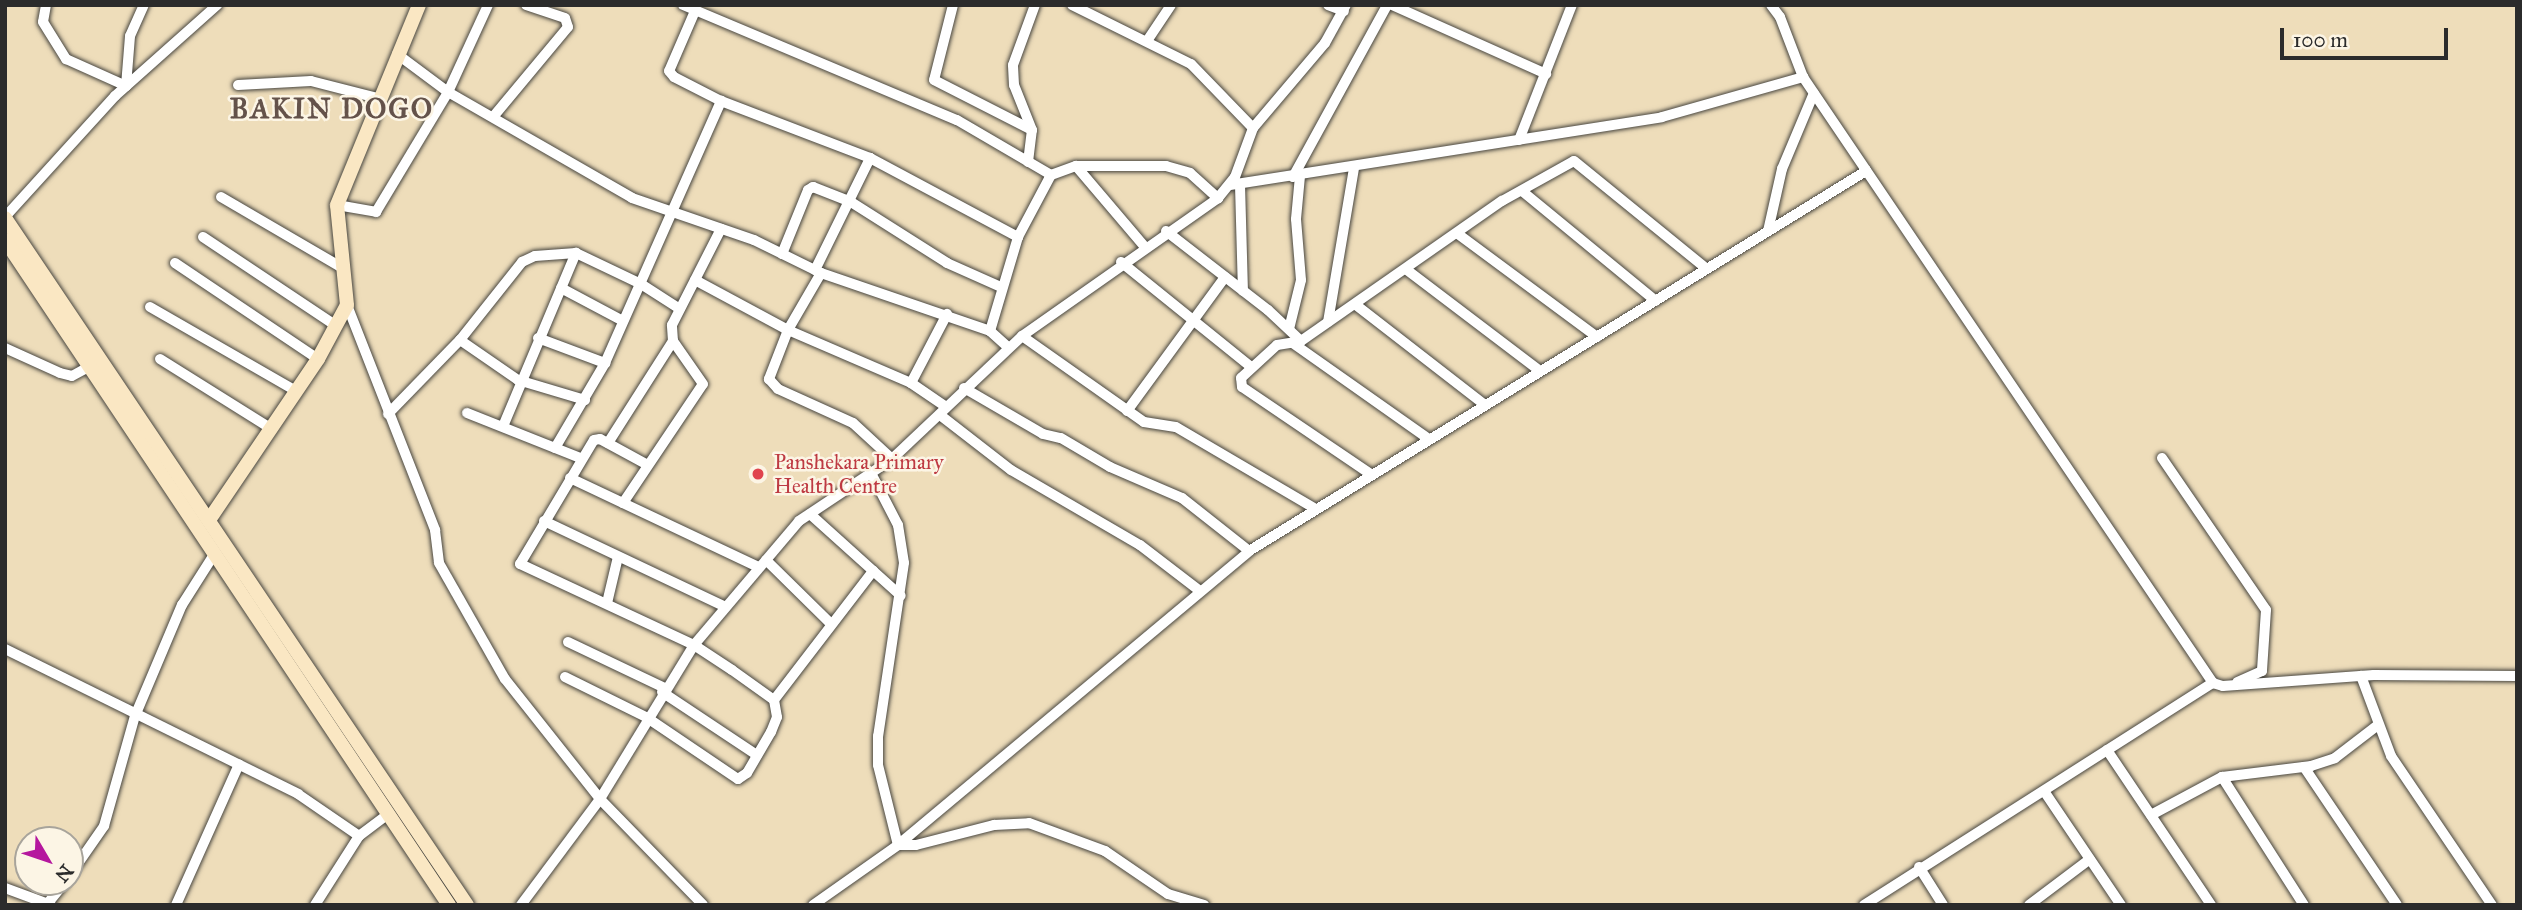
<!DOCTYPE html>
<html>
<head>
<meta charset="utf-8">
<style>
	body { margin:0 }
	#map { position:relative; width:2522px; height:910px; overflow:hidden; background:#eeddba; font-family:"IM FELL Great Primer",serif }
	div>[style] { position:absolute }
	.roads { filter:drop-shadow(0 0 2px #484640) drop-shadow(0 0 2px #484640) }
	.street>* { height:10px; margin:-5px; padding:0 5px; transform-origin:5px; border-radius:5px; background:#fff }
	.secondary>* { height:14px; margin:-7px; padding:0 7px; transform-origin:7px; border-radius:7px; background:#fae7c3 }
	.dots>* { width:19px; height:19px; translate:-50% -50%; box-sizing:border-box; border:4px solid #fcf5e5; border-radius:50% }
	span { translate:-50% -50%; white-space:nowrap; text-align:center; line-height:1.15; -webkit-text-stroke:5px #fcf5e5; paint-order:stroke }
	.health-label { font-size:21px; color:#be3a42 }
	.left { translate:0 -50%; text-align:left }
	.district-label { font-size:28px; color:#64524a; font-weight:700; letter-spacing:2px }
	.frame { position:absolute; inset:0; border:7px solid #2b2b2b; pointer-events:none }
	.north { position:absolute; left:14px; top:826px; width:70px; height:70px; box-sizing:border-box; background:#fcf5e5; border:2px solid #a8a49b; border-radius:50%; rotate:129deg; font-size:19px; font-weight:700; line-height:28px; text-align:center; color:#2b2b2b }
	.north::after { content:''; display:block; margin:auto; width:24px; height:32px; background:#b5179e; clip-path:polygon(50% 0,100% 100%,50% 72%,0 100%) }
	.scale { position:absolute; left:2280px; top:28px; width:168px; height:32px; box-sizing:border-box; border:4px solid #2b2b2b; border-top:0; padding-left:9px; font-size:21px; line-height:24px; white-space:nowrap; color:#2b2b2b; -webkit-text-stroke:5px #fcf5e5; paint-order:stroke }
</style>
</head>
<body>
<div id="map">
	<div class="roads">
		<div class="street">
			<div style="left:46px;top:5px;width:17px;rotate:100deg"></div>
			<div style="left:43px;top:22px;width:44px;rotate:58.1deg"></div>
			<div style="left:66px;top:59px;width:66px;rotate:24.2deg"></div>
			<div style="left:126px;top:86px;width:50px;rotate:-85.4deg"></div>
			<div style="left:130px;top:36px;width:34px;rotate:-66deg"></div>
			<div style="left:683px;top:5px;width:297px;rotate:22.8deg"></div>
			<div style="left:957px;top:120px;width:109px;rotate:30.3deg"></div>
			<div style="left:953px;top:5px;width:77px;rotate:104.2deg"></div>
			<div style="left:934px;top:80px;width:110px;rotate:27deg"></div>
			<div style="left:1072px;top:5px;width:133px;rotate:26.4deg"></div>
			<div style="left:1191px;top:64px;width:89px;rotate:45.9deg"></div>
			<div style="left:1328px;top:5px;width:17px;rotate:21deg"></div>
			<div style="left:1392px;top:5px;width:169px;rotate:24.1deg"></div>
			<div style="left:1771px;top:5px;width:15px;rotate:53deg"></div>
			<div style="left:1780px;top:17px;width:64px;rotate:69deg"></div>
			<div style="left:1803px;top:77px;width:732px;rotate:55.92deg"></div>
			<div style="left:2213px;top:683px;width:10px;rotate:17deg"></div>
			<div style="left:2223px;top:686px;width:151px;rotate:-4.2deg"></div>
			<div style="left:2374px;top:675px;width:143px;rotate:0.4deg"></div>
			<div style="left:695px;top:11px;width:65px;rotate:113.4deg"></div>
			<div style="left:669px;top:71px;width:8px;rotate:50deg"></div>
			<div style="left:674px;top:77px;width:53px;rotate:27.1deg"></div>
			<div style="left:721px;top:101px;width:160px;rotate:20.9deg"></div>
			<div style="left:870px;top:158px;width:168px;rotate:28.1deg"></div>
			<div style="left:1147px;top:41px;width:43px;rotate:-56.3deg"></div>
			<div style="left:397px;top:54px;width:64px;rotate:36.7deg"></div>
			<div style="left:448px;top:92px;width:212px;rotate:29.9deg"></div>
			<div style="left:632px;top:198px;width:129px;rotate:19deg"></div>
			<div style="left:754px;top:240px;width:75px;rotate:26.2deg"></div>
			<div style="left:821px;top:273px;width:179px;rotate:18.9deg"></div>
			<div style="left:990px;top:331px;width:24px;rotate:42deg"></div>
			<div style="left:238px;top:85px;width:73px;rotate:-3.1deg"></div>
			<div style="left:311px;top:81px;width:72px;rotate:14.4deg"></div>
			<div style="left:493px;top:117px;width:117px;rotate:-50.2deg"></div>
			<div style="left:568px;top:27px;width:9px;rotate:-108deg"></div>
			<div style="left:565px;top:18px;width:41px;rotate:-161.6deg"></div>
			<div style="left:1519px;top:140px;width:145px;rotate:-68.6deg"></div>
			<div style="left:1028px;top:162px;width:32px;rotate:-83deg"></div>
			<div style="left:1032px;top:130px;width:48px;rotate:-111.8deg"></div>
			<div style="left:1014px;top:85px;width:20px;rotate:-93deg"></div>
			<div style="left:1013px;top:65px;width:64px;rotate:-69.9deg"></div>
			<div style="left:1076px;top:166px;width:105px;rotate:49.6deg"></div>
			<div style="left:1293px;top:177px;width:196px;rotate:-61.3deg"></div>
			<div style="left:1230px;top:185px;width:437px;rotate:-8.9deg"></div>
			<div style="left:1662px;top:117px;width:147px;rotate:-15.8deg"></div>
			<div style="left:1240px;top:185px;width:106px;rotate:88.4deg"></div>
			<div style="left:1522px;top:191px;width:173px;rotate:39.4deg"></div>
			<div style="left:221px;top:197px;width:143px;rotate:30.3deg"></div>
			<div style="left:337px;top:205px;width:40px;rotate:10deg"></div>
			<div style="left:376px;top:212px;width:140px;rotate:-59deg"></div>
			<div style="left:448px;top:92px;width:96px;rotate:-65.3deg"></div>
			<div style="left:5px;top:217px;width:164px;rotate:-47.7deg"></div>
			<div style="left:115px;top:96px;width:137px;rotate:-41.7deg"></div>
			<div style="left:1166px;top:231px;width:129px;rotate:37.8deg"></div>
			<div style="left:1268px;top:310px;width:45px;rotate:43.2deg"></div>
			<div style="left:1768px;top:231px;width:64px;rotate:-77.3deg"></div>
			<div style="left:1782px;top:169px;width:82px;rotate:-67.2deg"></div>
			<div style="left:1458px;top:234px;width:173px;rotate:36.5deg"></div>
			<div style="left:203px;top:237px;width:159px;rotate:33.7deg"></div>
			<div style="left:782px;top:254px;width:69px;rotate:-67.9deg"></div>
			<div style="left:808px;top:190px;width:6px;rotate:-31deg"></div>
			<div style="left:813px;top:187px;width:41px;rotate:21.5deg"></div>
			<div style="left:851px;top:202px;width:114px;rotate:32.4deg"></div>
			<div style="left:947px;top:263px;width:59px;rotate:24deg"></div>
			<div style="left:1121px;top:262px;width:167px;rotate:38.9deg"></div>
			<div style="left:175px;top:263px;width:172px;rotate:33.9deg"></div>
			<div style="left:815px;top:270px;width:125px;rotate:-63.8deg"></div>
			<div style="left:1407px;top:270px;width:167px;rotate:37.2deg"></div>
			<div style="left:821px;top:273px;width:66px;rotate:120.1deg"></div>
			<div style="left:788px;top:330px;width:53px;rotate:111.2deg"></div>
			<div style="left:769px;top:379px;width:13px;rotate:48deg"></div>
			<div style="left:778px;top:389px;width:82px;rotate:24.4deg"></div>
			<div style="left:853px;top:423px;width:53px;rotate:42.7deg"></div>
			<div style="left:695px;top:280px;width:106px;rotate:28.3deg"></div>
			<div style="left:788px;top:330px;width:134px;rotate:23.3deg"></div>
			<div style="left:911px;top:383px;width:42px;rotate:34.4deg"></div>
			<div style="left:561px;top:288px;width:70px;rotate:28deg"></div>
			<div style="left:347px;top:305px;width:242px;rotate:68.6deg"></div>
			<div style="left:435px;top:530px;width:33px;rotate:83deg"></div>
			<div style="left:439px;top:563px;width:133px;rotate:60.4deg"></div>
			<div style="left:505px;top:679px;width:153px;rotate:51.6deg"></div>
			<div style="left:600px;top:799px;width:148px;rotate:45.8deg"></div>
			<div style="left:1356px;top:305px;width:163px;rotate:37.8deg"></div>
			<div style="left:150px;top:307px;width:168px;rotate:29.9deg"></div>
			<div style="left:1328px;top:322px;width:155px;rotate:-80.4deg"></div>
			<div style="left:1289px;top:329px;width:50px;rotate:-76.2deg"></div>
			<div style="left:1301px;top:280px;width:61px;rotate:-94.7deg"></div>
			<div style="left:1296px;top:219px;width:43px;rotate:-84.7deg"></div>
			<div style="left:990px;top:331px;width:98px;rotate:-73.4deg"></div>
			<div style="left:1018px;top:237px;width:70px;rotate:-62deg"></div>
			<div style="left:1051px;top:175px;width:27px;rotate:-20deg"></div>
			<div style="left:1076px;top:166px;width:90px"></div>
			<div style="left:1166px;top:166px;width:25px;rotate:16deg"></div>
			<div style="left:1190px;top:173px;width:38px;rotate:42deg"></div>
			<div style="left:1022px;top:336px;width:149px;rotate:35.2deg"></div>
			<div style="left:1144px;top:422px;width:32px;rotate:9deg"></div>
			<div style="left:1176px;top:427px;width:162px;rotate:30.4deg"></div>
			<div style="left:538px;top:338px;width:72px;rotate:20.5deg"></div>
			<div style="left:460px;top:340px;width:70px;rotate:34.6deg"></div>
			<div style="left:518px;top:380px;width:70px;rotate:16.6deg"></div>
			<div style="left:1294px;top:344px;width:166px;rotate:35.2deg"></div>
			<div style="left:5px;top:348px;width:60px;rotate:24.4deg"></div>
			<div style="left:60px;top:373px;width:12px;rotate:14deg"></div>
			<div style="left:72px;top:376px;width:18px;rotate:-29deg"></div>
			<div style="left:160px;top:359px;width:130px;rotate:32.1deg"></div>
			<div style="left:911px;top:383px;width:78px;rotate:-62.4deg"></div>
			<div style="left:964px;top:388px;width:91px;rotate:30.2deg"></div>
			<div style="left:1043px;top:434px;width:18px;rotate:13deg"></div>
			<div style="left:1061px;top:438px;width:57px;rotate:30.6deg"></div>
			<div style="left:1110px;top:467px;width:78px;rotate:23.3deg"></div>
			<div style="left:1182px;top:498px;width:85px;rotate:38.3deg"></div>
			<div style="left:1127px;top:411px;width:166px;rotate:-53.8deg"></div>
			<div style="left:467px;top:413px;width:122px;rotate:21.7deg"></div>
			<div style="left:388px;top:414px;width:103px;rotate:-45.8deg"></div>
			<div style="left:460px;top:340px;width:100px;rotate:-51.5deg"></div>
			<div style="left:522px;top:262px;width:14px;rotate:-25deg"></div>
			<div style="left:535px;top:256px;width:41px;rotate:-4.2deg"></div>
			<div style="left:576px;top:253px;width:72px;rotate:25.5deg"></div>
			<div style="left:641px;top:284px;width:46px;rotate:32.7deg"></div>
			<div style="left:940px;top:415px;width:90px;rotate:37.8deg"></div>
			<div style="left:1011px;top:470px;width:149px;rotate:30.2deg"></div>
			<div style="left:1140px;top:545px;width:76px;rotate:37.5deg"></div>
			<div style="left:504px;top:424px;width:186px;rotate:-67.2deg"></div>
			<div style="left:608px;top:443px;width:121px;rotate:-57.5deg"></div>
			<div style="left:673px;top:341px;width:16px;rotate:-94deg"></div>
			<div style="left:672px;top:325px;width:108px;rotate:-63deg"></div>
			<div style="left:555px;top:448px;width:99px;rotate:-59.5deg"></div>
			<div style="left:605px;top:363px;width:287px;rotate:-66.1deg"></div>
			<div style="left:2162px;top:458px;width:184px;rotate:55.6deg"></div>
			<div style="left:2266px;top:610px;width:61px;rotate:93.8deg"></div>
			<div style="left:2262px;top:671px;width:27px;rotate:156deg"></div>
			<div style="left:871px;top:473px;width:59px;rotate:62.6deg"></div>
			<div style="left:898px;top:525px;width:38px;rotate:81deg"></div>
			<div style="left:904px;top:563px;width:175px;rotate:98.5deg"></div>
			<div style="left:878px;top:736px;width:29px;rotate:90deg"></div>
			<div style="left:878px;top:765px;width:82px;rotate:76deg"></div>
			<div style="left:898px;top:845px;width:18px"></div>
			<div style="left:916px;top:845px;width:81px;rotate:-14.4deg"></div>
			<div style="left:994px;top:825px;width:35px;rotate:-3deg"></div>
			<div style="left:1029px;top:823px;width:81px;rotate:20.2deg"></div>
			<div style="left:1105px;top:851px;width:76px;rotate:34.3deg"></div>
			<div style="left:1168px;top:894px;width:38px;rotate:17deg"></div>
			<div style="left:1372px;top:475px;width:157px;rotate:-145.9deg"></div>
			<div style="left:1242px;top:387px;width:9px;rotate:-96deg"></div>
			<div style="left:1241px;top:378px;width:49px;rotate:-42.5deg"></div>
			<div style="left:1277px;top:345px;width:24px;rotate:-9deg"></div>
			<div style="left:1301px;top:341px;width:245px;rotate:-34.9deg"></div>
			<div style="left:1502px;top:201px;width:82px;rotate:-29.1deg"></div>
			<div style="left:1574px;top:161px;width:171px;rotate:39.1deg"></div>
			<div style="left:570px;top:478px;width:208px;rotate:25.3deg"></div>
			<div style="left:623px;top:503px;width:143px;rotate:-56.1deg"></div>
			<div style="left:703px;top:384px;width:52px;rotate:-124.9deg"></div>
			<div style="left:810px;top:514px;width:122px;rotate:42deg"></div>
			<div style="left:544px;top:521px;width:201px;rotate:25.3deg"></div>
			<div style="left:766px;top:560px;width:90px;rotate:44.5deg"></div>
			<div style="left:607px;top:603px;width:47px;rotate:-76.6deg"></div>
			<div style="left:568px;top:642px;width:107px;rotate:25.4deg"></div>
			<div style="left:5px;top:649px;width:327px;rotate:26.3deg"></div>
			<div style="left:298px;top:794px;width:74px;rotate:34.5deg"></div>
			<div style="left:359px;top:836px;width:38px;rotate:-37deg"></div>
			<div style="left:2361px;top:676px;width:85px;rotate:69.4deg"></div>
			<div style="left:2391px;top:756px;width:180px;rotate:55.9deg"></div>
			<div style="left:565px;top:677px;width:90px;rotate:26.3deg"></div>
			<div style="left:646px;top:717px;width:111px;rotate:34deg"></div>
			<div style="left:738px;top:779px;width:11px;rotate:-34deg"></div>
			<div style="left:747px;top:773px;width:48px;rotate:-59.7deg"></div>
			<div style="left:771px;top:732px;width:16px;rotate:-68deg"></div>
			<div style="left:777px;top:717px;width:17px;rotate:-100deg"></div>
			<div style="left:774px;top:700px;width:52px;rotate:-144.5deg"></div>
			<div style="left:732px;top:670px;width:45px;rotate:-146.7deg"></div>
			<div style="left:694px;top:645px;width:192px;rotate:-155deg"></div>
			<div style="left:520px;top:564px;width:144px;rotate:-59.2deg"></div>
			<div style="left:594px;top:440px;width:6px;rotate:-9deg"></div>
			<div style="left:600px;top:439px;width:52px;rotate:28.5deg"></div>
			<div style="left:662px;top:692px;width:114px;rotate:33.6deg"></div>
			<div style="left:774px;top:700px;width:163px;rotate:-52.5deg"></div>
			<div style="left:2107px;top:750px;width:187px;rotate:56.1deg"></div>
			<div style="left:2304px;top:767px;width:166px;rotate:56deg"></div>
			<div style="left:2222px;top:777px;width:152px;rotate:57.4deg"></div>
			<div style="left:2044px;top:791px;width:138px;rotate:56deg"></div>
			<div style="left:2151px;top:815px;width:81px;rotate:-28.2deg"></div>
			<div style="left:2222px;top:777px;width:90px;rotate:-7deg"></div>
			<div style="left:2311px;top:766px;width:25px;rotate:-18deg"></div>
			<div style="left:2335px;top:758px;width:54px;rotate:-37.5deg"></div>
			<div style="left:1919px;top:867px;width:45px;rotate:57.7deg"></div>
			<div style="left:70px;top:875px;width:60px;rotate:-55.2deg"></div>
			<div style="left:104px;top:826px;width:114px;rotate:-74.3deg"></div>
			<div style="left:135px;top:716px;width:121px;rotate:-67.1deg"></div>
			<div style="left:182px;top:605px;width:62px;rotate:-57.6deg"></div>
			<div style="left:5px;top:888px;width:49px;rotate:20.3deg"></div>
			<div style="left:48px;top:903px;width:27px;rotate:-51deg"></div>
			<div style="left:176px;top:905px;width:154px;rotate:-65.9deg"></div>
			<div style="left:315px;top:905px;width:82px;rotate:-57.5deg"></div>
			<div style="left:521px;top:905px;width:132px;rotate:-53.3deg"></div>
			<div style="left:600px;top:799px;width:180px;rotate:-58.6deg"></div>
			<div style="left:694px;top:645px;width:162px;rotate:-49.7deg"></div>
			<div style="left:799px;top:521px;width:112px;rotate:-33.7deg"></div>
			<div style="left:892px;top:459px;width:179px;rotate:-43.4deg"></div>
			<div style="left:1022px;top:336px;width:240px;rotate:-35.1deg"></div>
			<div style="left:1218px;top:198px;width:27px;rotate:-51deg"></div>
			<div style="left:1235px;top:177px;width:52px;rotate:-69.8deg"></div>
			<div style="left:1253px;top:128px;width:111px;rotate:-49.7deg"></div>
			<div style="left:1325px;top:43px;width:43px;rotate:-61.1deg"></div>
			<div style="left:813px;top:905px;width:104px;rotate:-35.2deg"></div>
			<div style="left:898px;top:845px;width:458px;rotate:-39.9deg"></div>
			<div style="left:1249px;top:551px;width:725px;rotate:-31.63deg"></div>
			<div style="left:1864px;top:905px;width:414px;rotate:-32.5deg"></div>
			<div style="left:2029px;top:905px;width:76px;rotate:-37deg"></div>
		</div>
		<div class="secondary">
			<div style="left:5px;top:218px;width:828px;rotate:56.08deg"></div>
			<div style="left:5px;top:240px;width:800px;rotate:56.27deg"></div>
			<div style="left:209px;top:520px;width:194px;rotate:-55.9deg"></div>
			<div style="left:318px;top:359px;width:61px;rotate:-61.8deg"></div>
			<div style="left:347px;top:305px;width:100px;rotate:-95.7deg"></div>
			<div style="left:337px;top:205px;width:216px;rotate:-67.7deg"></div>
		</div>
	</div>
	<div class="dots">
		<div style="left:758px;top:474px;background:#e0444e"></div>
	</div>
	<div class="health-label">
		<span class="left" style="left:774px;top:474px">Panshekara Primary<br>Health Centre</span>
	</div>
	<div class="district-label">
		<span style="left:332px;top:109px">BAKIN DOGO</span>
	</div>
	<div class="frame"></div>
	<div class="north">N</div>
	<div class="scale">100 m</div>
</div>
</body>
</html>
